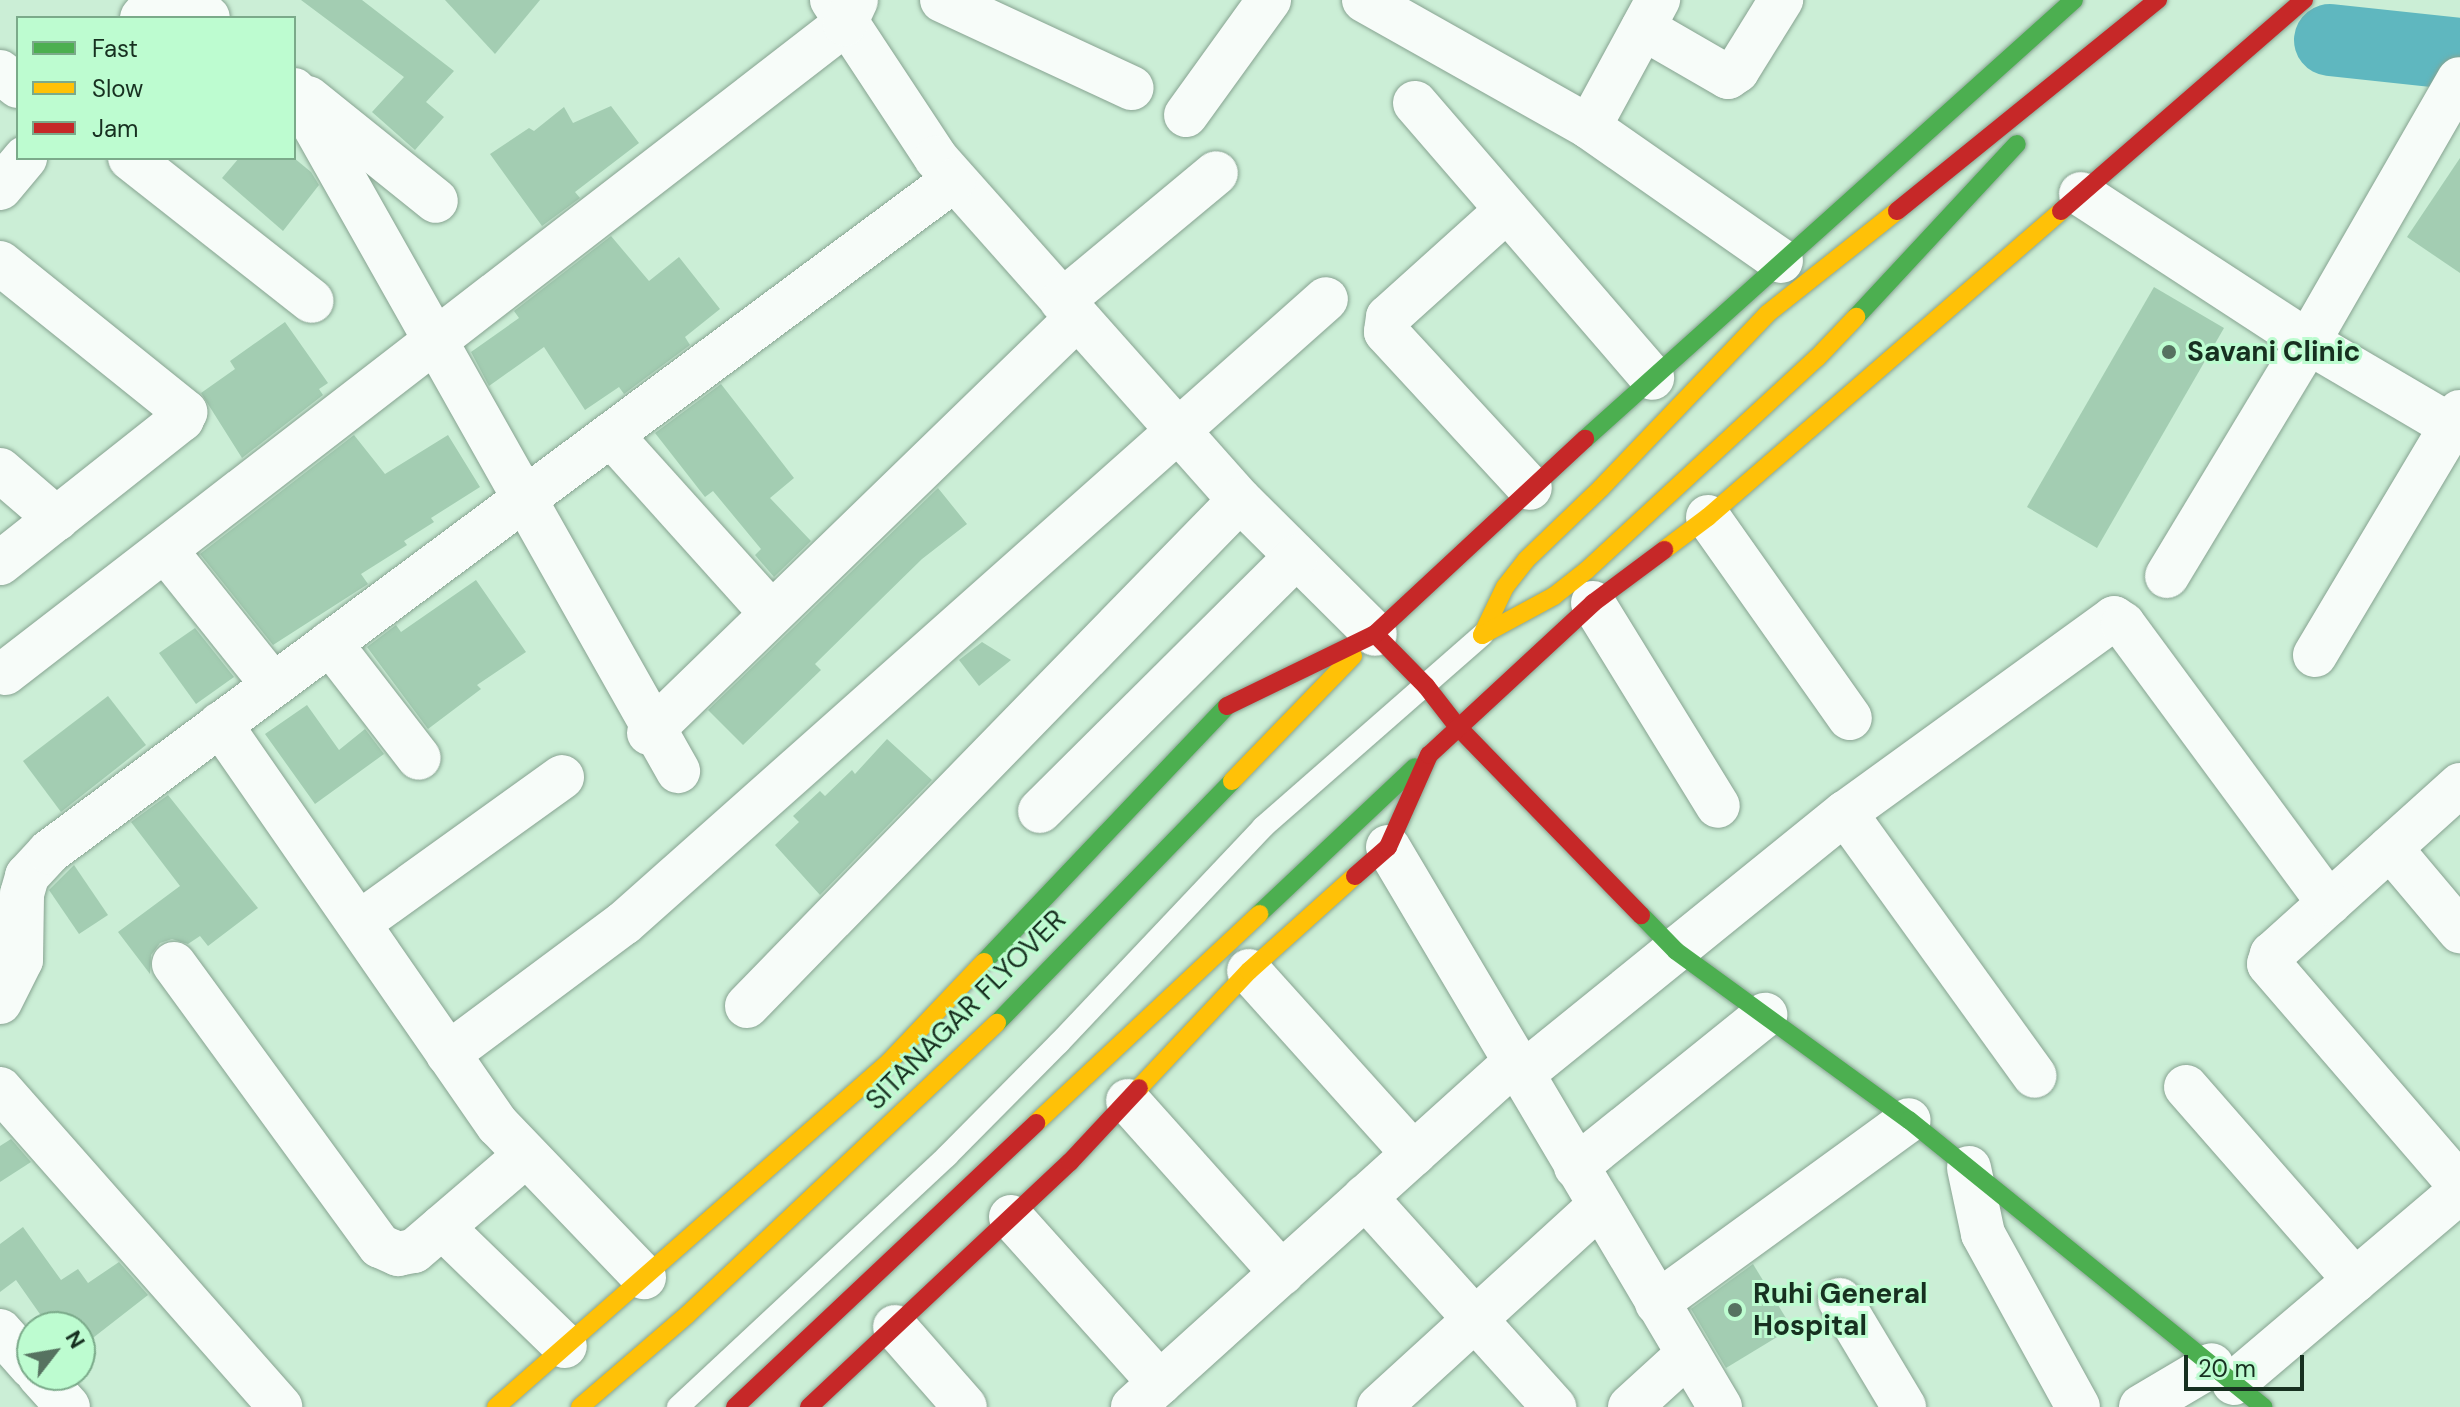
<!DOCTYPE html>
<html>
<head>
<meta charset="utf-8">
<style>
	body { margin:0 }
	#map { position:relative; width:2460px; height:1407px; overflow:hidden; background:#cbeed6; font-family:"DM Sans",sans-serif }
	div>[style] { position:absolute }
	.river>* { height:72px; margin:-36px; padding:0 36px; transform-origin:36px; border-radius:36px; background:#5fb7bf }
	.building>* { inset:0; background:#a3cdb2 }
	.roads { filter:drop-shadow(0 0 2px #87a391) drop-shadow(0 0 2px #87a391) }
	.lane>* { height:22px; margin:-11px; padding:0 11px; transform-origin:11px; border-radius:11px; background:#f7fcf9 }
	.street>* { height:44px; margin:-22px; padding:0 22px; transform-origin:22px; border-radius:22px; background:#f7fcf9 }
	.fast>* { height:18px; margin:-9px; padding:0 9px; transform-origin:9px; border-radius:9px; background:#4caf50 }
	.slow>* { height:18px; margin:-9px; padding:0 9px; transform-origin:9px; border-radius:9px; background:#ffc107 }
	.jam>* { height:18px; margin:-9px; padding:0 9px; transform-origin:9px; border-radius:9px; background:#c62828 }
	.dots>* { width:22px; height:22px; translate:-50% -50%; box-sizing:border-box; border:4px solid #bdfcd0; border-radius:50% }
	span { translate:-50% -50%; white-space:nowrap; text-align:center; line-height:1.15; -webkit-text-stroke:6px #bdfcd0; paint-order:stroke }
	.poi-label { font-size:28px; color:#173020; font-weight:700 }
	.left { translate:0 -50%; text-align:left }
	.street-label { font-size:28px; color:#173020 }
	.legend { position:absolute; left:16px; top:16px; width:280px; height:144px; box-sizing:border-box; background:#bdfcd0; border:2px solid #7baa8a; margin:0; padding:10px 14px; list-style:none; font-size:24px; color:#173020 }
	.legend li { display:flex; align-items:center; gap:16px; height:40px }
	.legend b { width:40px; border:2px solid #7baa8a }
	.north { position:absolute; left:16px; top:1311px; width:80px; height:80px; box-sizing:border-box; background:#bdfcd0; border:2px solid #7baa8a; border-radius:50%; rotate:59deg; font-size:22px; font-weight:700; line-height:32px; text-align:center; color:#173020 }
	.north::after { content:''; display:block; margin:auto; width:28px; height:36px; background:#567260; clip-path:polygon(50% 0,100% 100%,50% 72%,0 100%) }
	.scale { position:absolute; left:2184px; top:1355px; width:120px; height:36px; box-sizing:border-box; border:4px solid #173020; border-top:0; padding-left:10px; font-size:24px; line-height:28px; white-space:nowrap; color:#173020; -webkit-text-stroke:6px #bdfcd0; paint-order:stroke }
</style>
</head>
<body>
<div id="map">
	<div class="river">
		<div style="left:2330px;top:40px;width:131px;rotate:6.1deg"></div>
	</div>
	<div class="building">
		<div style="clip-path:polygon(301px 0,362px 0,454px 71px,426px 102px,444px 117px,415px 150px,372px 112px,404px 77px)"></div>
		<div style="clip-path:polygon(445px 0,540px 0,495px 54px)"></div>
		<div style="clip-path:polygon(611px 106px,639px 143px,575px 192px,580px 198px,542px 226px,490px 154px,529px 128px,534px 131px,564px 107px,573px 123px)"></div>
		<div style="clip-path:polygon(239px 158px,294px 158px,311px 172px,319px 185px,283px 231px,222px 178px)"></div>
		<div style="clip-path:polygon(2460px 158px,2460px 273px,2407px 237px)"></div>
		<div style="clip-path:polygon(611px 236px,649px 281px,679px 257px,720px 309px,685px 337px,690px 345px,624px 394px,619px 387px,585px 410px,544px 347px,489px 386px,471px 352px,519px 318px,514px 311px)"></div>
		<div style="clip-path:polygon(2154px 287px,2224px 328px,2097px 548px,2027px 507px)"></div>
		<div style="clip-path:polygon(285px 322px,328px 383px,319px 389px,323px 395px,242px 458px,201px 393px,235px 369px,230px 361px)"></div>
		<div style="clip-path:polygon(721px 384px,794px 478px,770px 498px,811px 541px,774px 577px,755px 555px,761px 549px,713px 491px,705px 497px,655px 433px)"></div>
		<div style="clip-path:polygon(354px 435px,385px 474px,448px 435px,480px 487px,431px 518px,434px 522px,404px 541px,407px 545px,361px 574px,368px 584px,273px 645px,200px 554px)"></div>
		<div style="clip-path:polygon(938px 488px,967px 524px,922px 559px,874px 606px,815px 664px,821px 670px,743px 745px,708px 710px)"></div>
		<div style="clip-path:polygon(476px 580px,526px 652px,477px 685px,481px 689px,428px 729px,367px 647px,396px 625px,401px 632px)"></div>
		<div style="clip-path:polygon(195px 628px,234px 677px,196px 704px,159px 653px)"></div>
		<div style="clip-path:polygon(982px 642px,1011px 660px,979px 686px,959px 660px)"></div>
		<div style="clip-path:polygon(108px 696px,146px 745px,61px 812px,23px 761px)"></div>
		<div style="clip-path:polygon(307px 705px,339px 750px,365px 729px,384px 754px,315px 804px,265px 734px)"></div>
		<div style="clip-path:polygon(887px 739px,932px 780px,820px 895px,775px 845px,799px 822px,793px 816px,820px 791px,825px 796px,852px 770px,855px 774px)"></div>
		<div style="clip-path:polygon(168px 795px,258px 908px,208px 946px,200px 936px,188px 944px,172px 939px,160px 943px,151px 955px,150px 974px,118px 932px,180px 886px,131px 822px)"></div>
		<div style="clip-path:polygon(74px 865px,108px 915px,79px 934px,49px 890px)"></div>
		<div style="clip-path:polygon(11px 1139px,31px 1162px,0 1182px,0 1146px)"></div>
		<div style="clip-path:polygon(23px 1227px,61px 1280px,78px 1269px,88px 1283px,119px 1262px,148px 1295px,80px 1348px,80px 1327px,49px 1327px,16px 1280px,0 1292px,0 1244px)"></div>
		<div style="clip-path:polygon(1753px 1264px,1792px 1328px,1726px 1368px,1691px 1309px)"></div>
	</div>
	<div class="roads">
		<div class="lane">
			<div style="left:678px;top:1407px;width:368px;rotate:-43deg"></div>
			<div style="left:947px;top:1156px;width:159px;rotate:-45.3deg"></div>
			<div style="left:1059px;top:1043px;width:297px;rotate:-46.6deg"></div>
			<div style="left:1263px;top:827px;width:291px;rotate:-41.2deg"></div>
		</div>
		<div class="street">
			<div style="left:186px;top:0;width:28px;rotate:39deg"></div>
			<div style="left:832px;top:0;width:189px;rotate:56.6deg"></div>
			<div style="left:936px;top:158px;width:458px;rotate:48.4deg"></div>
			<div style="left:1240px;top:500px;width:190px;rotate:44.8deg"></div>
			<div style="left:942px;top:0;width:209px;rotate:24.9deg"></div>
			<div style="left:1364px;top:0;width:258px;rotate:29.4deg"></div>
			<div style="left:1589px;top:127px;width:234px;rotate:34.9deg"></div>
			<div style="left:142px;top:18px;width:23px;rotate:-50deg"></div>
			<div style="left:1643px;top:28px;width:98px;rotate:30deg"></div>
			<div style="left:1728px;top:77px;width:11px;rotate:-34deg"></div>
			<div style="left:1737px;top:71px;width:84px;rotate:-58.2deg"></div>
			<div style="left:0;top:72px;width:23px;rotate:38deg"></div>
			<div style="left:294px;top:90px;width:782px;rotate:60.58deg"></div>
			<div style="left:308px;top:98px;width:164px;rotate:38.8deg"></div>
			<div style="left:1415px;top:103px;width:363px;rotate:49.2deg"></div>
			<div style="left:1186px;top:115px;width:142px;rotate:-54.2deg"></div>
			<div style="left:1589px;top:127px;width:145px;rotate:-61.5deg"></div>
			<div style="left:130px;top:158px;width:231px;rotate:38.2deg"></div>
			<div style="left:0;top:188px;width:39px;rotate:-50deg"></div>
			<div style="left:2081px;top:194px;width:271px;rotate:33.1deg"></div>
			<div style="left:2308px;top:342px;width:176px;rotate:30.4deg"></div>
			<div style="left:1507px;top:210px;width:160px;rotate:138deg"></div>
			<div style="left:1388px;top:317px;width:15px;rotate:98deg"></div>
			<div style="left:1386px;top:332px;width:212px;rotate:47.3deg"></div>
			<div style="left:0;top:263px;width:238px;rotate:38.8deg"></div>
			<div style="left:185px;top:412px;width:8px;rotate:113deg"></div>
			<div style="left:182px;top:419px;width:232px;rotate:141.6deg"></div>
			<div style="left:1062px;top:301px;width:200px;rotate:-39.7deg"></div>
			<div style="left:611px;top:435px;width:239px;rotate:48deg"></div>
			<div style="left:0;top:470px;width:75px;rotate:40.7deg"></div>
			<div style="left:1708px;top:517px;width:246px;rotate:54.8deg"></div>
			<div style="left:165px;top:550px;width:173px;rotate:51.3deg"></div>
			<div style="left:2167px;top:576px;width:273px;rotate:-58.9deg"></div>
			<div style="left:2308px;top:342px;width:303px;rotate:-60.1deg"></div>
			<div style="left:1593px;top:603px;width:238px;rotate:58.4deg"></div>
			<div style="left:330px;top:643px;width:145px;rotate:52.3deg"></div>
			<div style="left:2315px;top:655px;width:283px;rotate:-59.2deg"></div>
			<div style="left:5px;top:673px;width:1062px;rotate:-37.69deg"></div>
			<div style="left:845px;top:24px;width:26px;rotate:-65deg"></div>
			<div style="left:220px;top:724px;width:488px;rotate:55.3deg"></div>
			<div style="left:498px;top:1125px;width:211px;rotate:46.2deg"></div>
			<div style="left:649px;top:733px;width:596px;rotate:-44.12deg"></div>
			<div style="left:2460px;top:785px;width:253px;rotate:138deg"></div>
			<div style="left:2272px;top:954px;width:10px;rotate:107deg"></div>
			<div style="left:2269px;top:964px;width:292px;rotate:49.2deg"></div>
			<div style="left:1040px;top:811px;width:361px;rotate:-44.8deg"></div>
			<div style="left:1845px;top:813px;width:324px;rotate:54.2deg"></div>
			<div style="left:1388px;top:847px;width:651px;rotate:59.34deg"></div>
			<div style="left:2390px;top:848px;width:109px;rotate:49.9deg"></div>
			<div style="left:359px;top:923px;width:250px;rotate:-35.7deg"></div>
			<div style="left:174px;top:964px;width:349px;rotate:53.9deg"></div>
			<div style="left:380px;top:1246px;width:20px;rotate:24deg"></div>
			<div style="left:398px;top:1254px;width:16px;rotate:-11deg"></div>
			<div style="left:414px;top:1251px;width:146px;rotate:-40.6deg"></div>
			<div style="left:1249px;top:971px;width:246px;rotate:48deg"></div>
			<div style="left:0;top:1002px;width:47px;rotate:-63.4deg"></div>
			<div style="left:21px;top:960px;width:66px;rotate:-89.1deg"></div>
			<div style="left:22px;top:894px;width:19px;rotate:-74deg"></div>
			<div style="left:27px;top:876px;width:33px;rotate:-47deg"></div>
			<div style="left:49px;top:852px;width:1127px;rotate:-36.6deg"></div>
			<div style="left:747px;top:1006px;width:706px;rotate:-45.75deg"></div>
			<div style="left:448px;top:1054px;width:219px;rotate:-36.7deg"></div>
			<div style="left:624px;top:923px;width:939px;rotate:-41.63deg"></div>
			<div style="left:1521px;top:1075px;width:417px;rotate:-39deg"></div>
			<div style="left:1845px;top:813px;width:332px;rotate:-35.9deg"></div>
			<div style="left:2114px;top:618px;width:11px;rotate:34deg"></div>
			<div style="left:2123px;top:624px;width:347px;rotate:53.6deg"></div>
			<div style="left:2186px;top:1087px;width:257px;rotate:48.8deg"></div>
			<div style="left:0;top:1089px;width:424px;rotate:48.6deg"></div>
			<div style="left:1128px;top:1101px;width:231px;rotate:48.2deg"></div>
			<div style="left:1576px;top:1167px;width:243px;rotate:-38.8deg"></div>
			<div style="left:1969px;top:1168px;width:67px;rotate:78deg"></div>
			<div style="left:1983px;top:1234px;width:197px;rotate:61.2deg"></div>
			<div style="left:1365px;top:1197px;width:283px;rotate:48deg"></div>
			<div style="left:1011px;top:1217px;width:223px;rotate:48.1deg"></div>
			<div style="left:442px;top:1227px;width:171px;rotate:44.1deg"></div>
			<div style="left:1840px;top:1300px;width:125px;rotate:59.1deg"></div>
			<div style="left:1657px;top:1303px;width:311px;rotate:-36deg"></div>
			<div style="left:895px;top:1327px;width:106px;rotate:48.8deg"></div>
			<div style="left:0;top:1331px;width:48px;rotate:48.4deg"></div>
			<div style="left:39px;top:1375px;width:43px;rotate:47.8deg"></div>
			<div style="left:2234px;top:1383px;width:297px;rotate:-40.3deg"></div>
			<div style="left:1133px;top:1407px;width:513px;rotate:-42.08deg"></div>
			<div style="left:1379px;top:1407px;width:298px;rotate:-42.4deg"></div>
			<div style="left:1630px;top:1407px;width:79px;rotate:-42.4deg"></div>
			<div style="left:2141px;top:1407px;width:82px;rotate:-30.6deg"></div>
		</div>
		<div class="fast">
			<div style="left:1856px;top:317px;width:236px;rotate:-47.1deg"></div>
			<div style="left:1585px;top:439px;width:657px;rotate:-41.92deg"></div>
			<div style="left:1259px;top:914px;width:214px;rotate:-43.3deg"></div>
			<div style="left:1641px;top:915px;width:50px;rotate:45.8deg"></div>
			<div style="left:1676px;top:951px;width:288px;rotate:36deg"></div>
			<div style="left:1909px;top:1120px;width:456px;rotate:39deg"></div>
			<div style="left:984px;top:962px;width:353px;rotate:-46.5deg"></div>
			<div style="left:997px;top:1023px;width:337px;rotate:-45.8deg"></div>
		</div>
		<div class="slow">
			<div style="left:1664px;top:550px;width:55px;rotate:-36.9deg"></div>
			<div style="left:1708px;top:517px;width:467px;rotate:-40.9deg"></div>
			<div style="left:1482px;top:635px;width:53px;rotate:-64.4deg"></div>
			<div style="left:1505px;top:587px;width:34px;rotate:-52deg"></div>
			<div style="left:1526px;top:560px;width:104px;rotate:-43.8deg"></div>
			<div style="left:1601px;top:488px;width:240px;rotate:-46.3deg"></div>
			<div style="left:1767px;top:314px;width:166px;rotate:-38.4deg"></div>
			<div style="left:1482px;top:635px;width:82px;rotate:-28.4deg"></div>
			<div style="left:1554px;top:596px;width:42px;rotate:-38.2deg"></div>
			<div style="left:1587px;top:570px;width:313px;rotate:-42.7deg"></div>
			<div style="left:1817px;top:358px;width:57px;rotate:-46.4deg"></div>
			<div style="left:1232px;top:781px;width:174px;rotate:-45.9deg"></div>
			<div style="left:1139px;top:1088px;width:161px;rotate:-46.8deg"></div>
			<div style="left:1249px;top:971px;width:142px;rotate:-41.9deg"></div>
			<div style="left:1036px;top:1123px;width:306px;rotate:-43.1deg"></div>
			<div style="left:496px;top:1407px;width:523px;rotate:-41.28deg"></div>
			<div style="left:889px;top:1062px;width:138px;rotate:-46.5deg"></div>
			<div style="left:580px;top:1407px;width:141px;rotate:-40.7deg"></div>
			<div style="left:687px;top:1315px;width:426px;rotate:-43.3deg"></div>
		</div>
		<div class="jam">
			<div style="left:1897px;top:211px;width:336px;rotate:-39deg"></div>
			<div style="left:2061px;top:211px;width:322px;rotate:-41deg"></div>
			<div style="left:1375px;top:634px;width:73px;rotate:45.6deg"></div>
			<div style="left:1426px;top:686px;width:51px;rotate:52.2deg"></div>
			<div style="left:1457px;top:726px;width:264px;rotate:45.8deg"></div>
			<div style="left:1227px;top:706px;width:165px;rotate:-25.9deg"></div>
			<div style="left:1375px;top:634px;width:287px;rotate:-42.9deg"></div>
			<div style="left:1355px;top:876px;width:44px;rotate:-41.3deg"></div>
			<div style="left:1388px;top:847px;width:101px;rotate:-66deg"></div>
			<div style="left:1429px;top:755px;width:224px;rotate:-42.8deg"></div>
			<div style="left:1593px;top:603px;width:89px;rotate:-36.7deg"></div>
			<div style="left:735px;top:1407px;width:414px;rotate:-43.3deg"></div>
			<div style="left:809px;top:1407px;width:358px;rotate:-43.2deg"></div>
			<div style="left:1070px;top:1162px;width:101px;rotate:-47deg"></div>
		</div>
	</div>
	<div class="dots">
		<div style="left:2169px;top:352px;background:#567260"></div>
		<div style="left:1735px;top:1310px;background:#567260"></div>
	</div>
	<div class="poi-label">
		<span class="left" style="left:2187px;top:352px">Savani Clinic</span>
		<span class="left" style="left:1753px;top:1310px">Ruhi General<br>Hospital</span>
	</div>
	<div class="street-label">
		<span style="left:966px;top:1010px;rotate:-45deg">SITANAGAR FLYOVER</span>
	</div>
	<ul class="legend">
	<li><b style="height:10px;background:#4caf50"></b>Fast</li>
	<li><b style="height:10px;background:#ffc107"></b>Slow</li>
	<li><b style="height:10px;background:#c62828"></b>Jam</li>
	</ul>
	<div class="north">N</div>
	<div class="scale">20 m</div>
</div>
</body>
</html>
